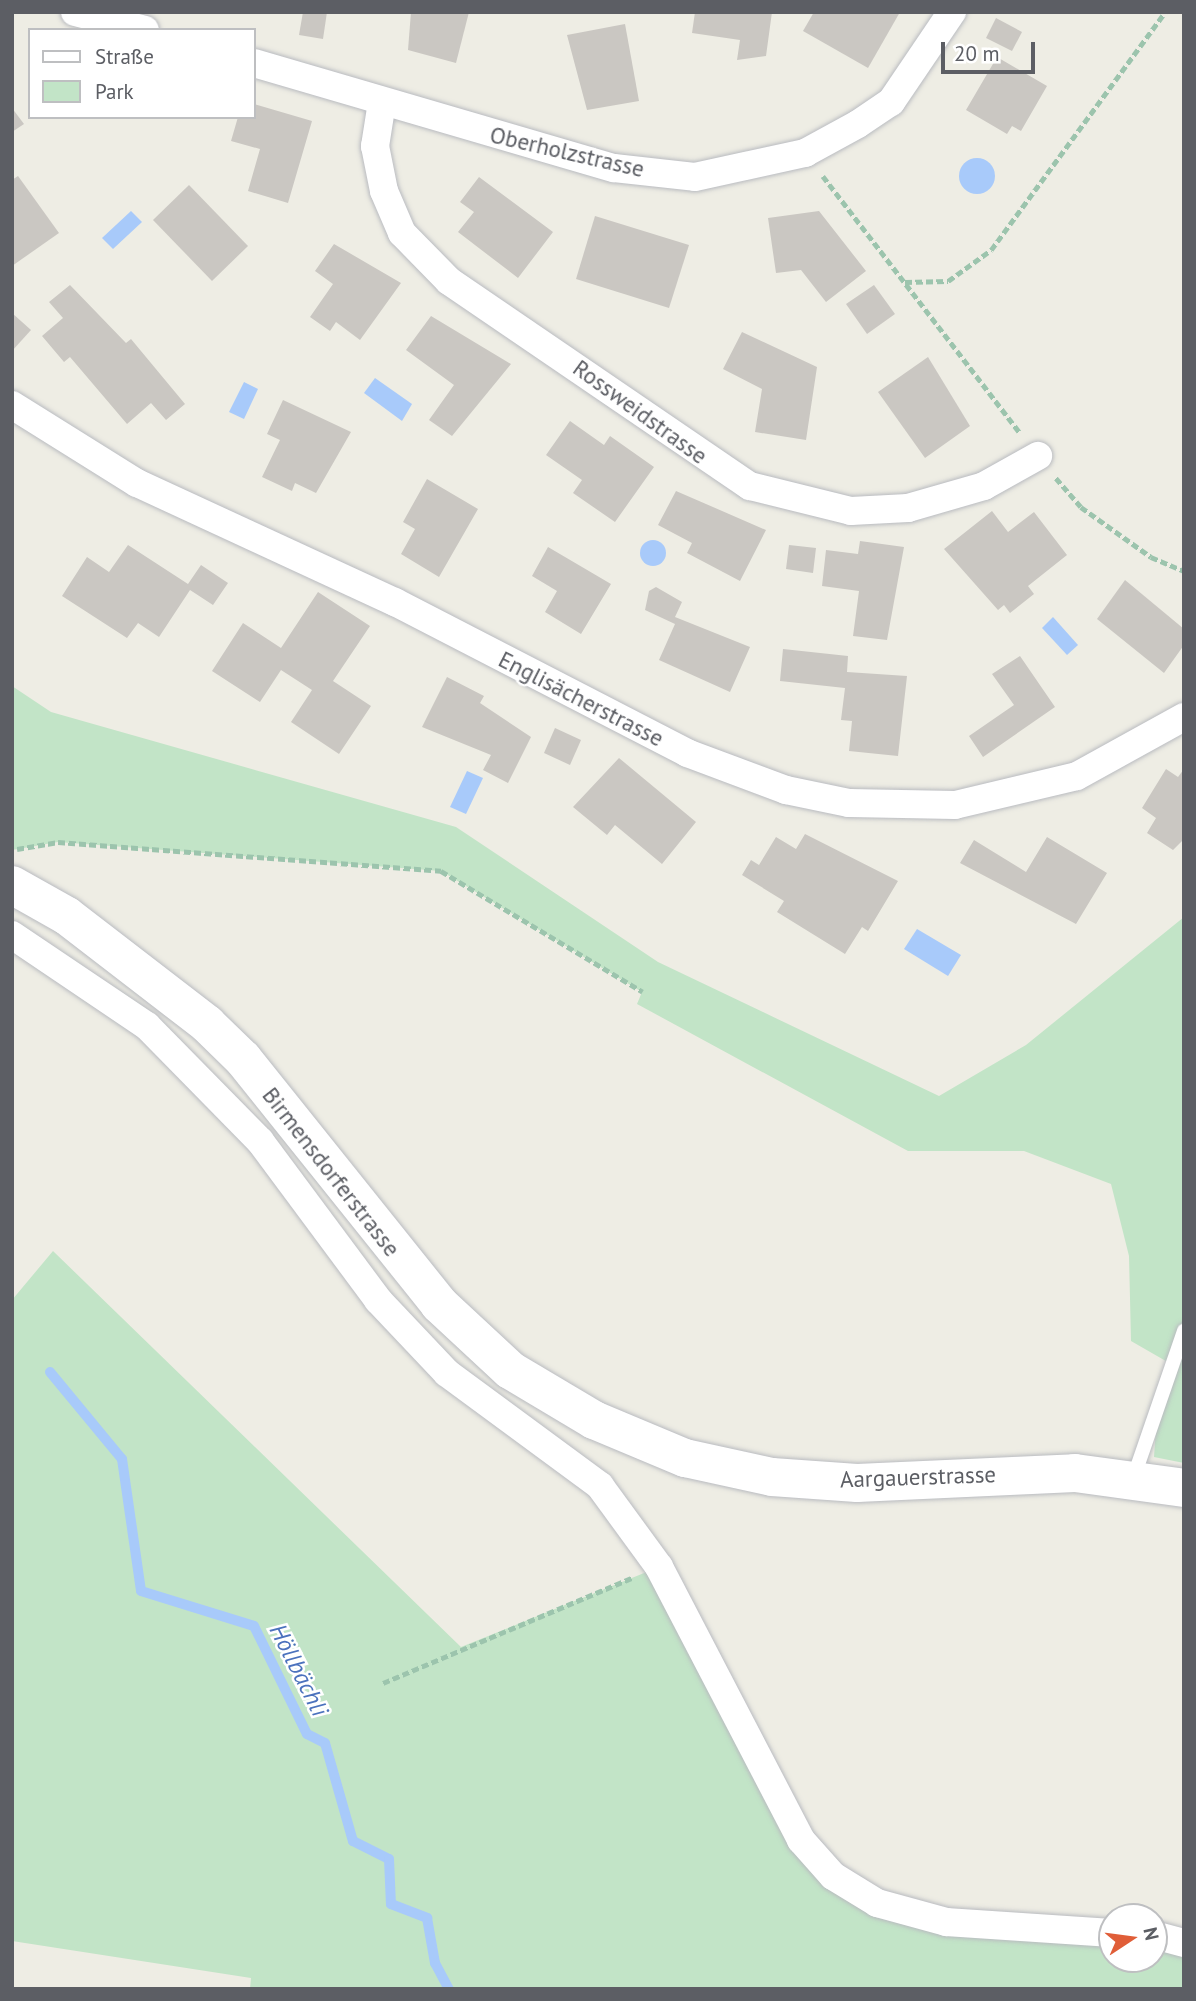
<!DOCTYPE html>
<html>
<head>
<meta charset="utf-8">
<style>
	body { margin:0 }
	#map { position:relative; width:1196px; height:2001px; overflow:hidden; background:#eeede4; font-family:"PT Sans",sans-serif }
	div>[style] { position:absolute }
	.green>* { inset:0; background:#c2e4c7 }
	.water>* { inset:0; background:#a8cafa }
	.round { border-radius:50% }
	.stream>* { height:10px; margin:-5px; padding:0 5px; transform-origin:5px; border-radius:5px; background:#a8cafa }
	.building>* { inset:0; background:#cac7c2 }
	.path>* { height:4.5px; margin-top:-2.25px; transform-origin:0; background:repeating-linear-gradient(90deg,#9cc4ad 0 7px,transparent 0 10.5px) }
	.roads { filter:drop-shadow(0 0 2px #b9bbc0) drop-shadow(0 0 2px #b9bbc0) }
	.service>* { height:14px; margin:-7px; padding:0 7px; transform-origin:7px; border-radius:7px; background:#fff }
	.minor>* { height:28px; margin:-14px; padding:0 14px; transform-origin:14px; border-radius:14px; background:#fff }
	.secondary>* { height:38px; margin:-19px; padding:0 19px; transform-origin:19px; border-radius:19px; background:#fff }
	span { translate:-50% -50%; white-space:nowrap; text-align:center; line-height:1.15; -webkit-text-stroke:5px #fff; paint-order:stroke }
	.street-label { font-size:23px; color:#5c5e64 }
	.water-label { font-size:24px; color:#4b72bd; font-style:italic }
	.frame { position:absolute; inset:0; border:14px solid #5c5e64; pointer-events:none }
	.legend { position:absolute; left:28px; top:28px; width:228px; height:91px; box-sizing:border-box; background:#fff; border:2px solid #bebfc1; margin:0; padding:9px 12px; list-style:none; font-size:21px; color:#5c5e64 }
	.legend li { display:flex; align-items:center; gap:14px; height:35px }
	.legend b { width:35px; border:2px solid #bebfc1 }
	.north { position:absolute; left:1098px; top:1903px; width:70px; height:70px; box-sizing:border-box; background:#fff; border:2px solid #bebfc1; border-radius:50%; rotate:77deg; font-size:19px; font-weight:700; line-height:28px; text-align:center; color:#5c5e64 }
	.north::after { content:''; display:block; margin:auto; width:24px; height:32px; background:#e05e38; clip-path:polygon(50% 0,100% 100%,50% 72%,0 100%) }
	.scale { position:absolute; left:941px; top:42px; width:94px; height:32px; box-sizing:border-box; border:4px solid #5c5e64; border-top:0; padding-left:9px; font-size:21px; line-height:24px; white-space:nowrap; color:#5c5e64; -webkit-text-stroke:5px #fff; paint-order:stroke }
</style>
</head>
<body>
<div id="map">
	<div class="green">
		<div style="clip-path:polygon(12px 686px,51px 712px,456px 827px,658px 962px,939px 1096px,1026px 1045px,1184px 917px,1184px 1463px,1154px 1457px,1158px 1398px,1171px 1364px,1131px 1341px,1129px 1256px,1111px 1184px,1024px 1151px,908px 1151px,637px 1004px,642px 992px,441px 871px,58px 842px,12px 850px)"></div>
		<div style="clip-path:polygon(53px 1251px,461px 1647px,659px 1567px,801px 1840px,877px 1903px,1112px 1933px,1112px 1959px,1154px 1959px,1154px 1935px,1184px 1943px,1184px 1989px,250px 1989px,251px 1978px,12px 1941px,12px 1300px)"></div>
	</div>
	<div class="water">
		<div class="round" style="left:959px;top:158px;width:36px;height:36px"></div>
		<div style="clip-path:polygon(131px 211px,142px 222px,113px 249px,102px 238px)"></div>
		<div style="clip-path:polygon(375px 378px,412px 404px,402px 421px,364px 393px)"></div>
		<div style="clip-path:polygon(244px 382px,258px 389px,244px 419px,229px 412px)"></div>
		<div class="round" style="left:640px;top:540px;width:26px;height:26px"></div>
		<div style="clip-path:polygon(1053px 617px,1078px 645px,1067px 655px,1042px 628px)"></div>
		<div style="clip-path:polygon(467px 771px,483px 778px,466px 814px,450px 807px)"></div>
		<div style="clip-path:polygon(917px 929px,961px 955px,948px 976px,904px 949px)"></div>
	</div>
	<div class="stream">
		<div style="left:50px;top:1372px;width:113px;rotate:50.4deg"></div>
		<div style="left:122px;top:1459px;width:133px;rotate:81.8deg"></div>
		<div style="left:141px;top:1591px;width:118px;rotate:17.2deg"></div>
		<div style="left:254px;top:1626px;width:120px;rotate:63.9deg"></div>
		<div style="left:307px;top:1734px;width:20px;rotate:27deg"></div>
		<div style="left:325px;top:1743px;width:102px;rotate:74.1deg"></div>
		<div style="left:353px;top:1841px;width:40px;rotate:26.6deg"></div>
		<div style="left:389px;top:1859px;width:45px;rotate:87.5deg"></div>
		<div style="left:391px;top:1904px;width:39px;rotate:21deg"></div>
		<div style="left:427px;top:1918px;width:46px;rotate:79.9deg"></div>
		<div style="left:435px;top:1963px;width:30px;rotate:62deg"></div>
	</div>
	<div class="building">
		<div style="clip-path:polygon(303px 12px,327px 12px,323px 39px,299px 35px)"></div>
		<div style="clip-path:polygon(411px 12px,469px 12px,456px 63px,408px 50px)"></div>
		<div style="clip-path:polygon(695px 12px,772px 12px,766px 56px,737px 60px,740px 40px,692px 33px)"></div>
		<div style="clip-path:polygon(814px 12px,900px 12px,868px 68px,803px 31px)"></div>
		<div style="clip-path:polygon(996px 18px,1022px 32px,1012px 51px,986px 38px)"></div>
		<div style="clip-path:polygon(625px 24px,639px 101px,587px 110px,567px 35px)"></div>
		<div style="clip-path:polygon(997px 57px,1047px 86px,1021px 131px,1012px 126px,1007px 134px,966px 110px)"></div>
		<div style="clip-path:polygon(254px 104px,312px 121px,288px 203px,248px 191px,260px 149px,231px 141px,238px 117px,254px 117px)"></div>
		<div style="clip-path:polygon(12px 108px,24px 124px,12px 132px)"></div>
		<div style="clip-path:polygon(18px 176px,59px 233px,12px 266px,12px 180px)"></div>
		<div style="clip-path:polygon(479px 177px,553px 232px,518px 278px,458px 232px,474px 212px,460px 202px)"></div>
		<div style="clip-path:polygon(189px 185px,248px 246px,212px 281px,153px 220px)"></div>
		<div style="clip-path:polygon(819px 211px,866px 271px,826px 302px,801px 270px,776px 273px,768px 218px)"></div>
		<div style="clip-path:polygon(595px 216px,689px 245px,669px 308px,576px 279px)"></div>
		<div style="clip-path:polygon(334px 244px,401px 283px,360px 340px,336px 322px,330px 331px,310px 317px,333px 284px,315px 271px)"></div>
		<div style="clip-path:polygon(70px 285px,126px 343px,131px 339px,185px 404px,166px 420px,151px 403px,127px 424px,70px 357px,64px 362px,42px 336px,63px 318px,49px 302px)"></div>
		<div style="clip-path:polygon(874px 285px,895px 314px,867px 334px,846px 304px)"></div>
		<div style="clip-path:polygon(12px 313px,31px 330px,12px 351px)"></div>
		<div style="clip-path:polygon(431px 316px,511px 364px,452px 436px,429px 420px,454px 385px,406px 350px)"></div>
		<div style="clip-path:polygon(742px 332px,817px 367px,806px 440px,755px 432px,762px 389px,723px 369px)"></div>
		<div style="clip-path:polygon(928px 357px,970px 426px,925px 458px,878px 392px)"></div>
		<div style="clip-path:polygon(283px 400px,351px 432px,316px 493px,295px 483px,292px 491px,262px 477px,280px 440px,267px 434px)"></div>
		<div style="clip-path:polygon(570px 421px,604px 445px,610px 436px,654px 467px,615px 522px,573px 493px,582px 480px,546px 455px)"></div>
		<div style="clip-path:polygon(427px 479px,478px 509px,439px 577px,401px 554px,415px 529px,403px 522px)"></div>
		<div style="clip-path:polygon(676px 491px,766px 530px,740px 581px,687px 553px,692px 543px,658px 525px)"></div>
		<div style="clip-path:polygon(992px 511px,1008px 532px,1034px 512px,1067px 555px,1028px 586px,1034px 594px,1010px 613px,1004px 605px,998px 610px,944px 549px)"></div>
		<div style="clip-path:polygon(860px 541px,904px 547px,887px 640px,853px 636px,859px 591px,822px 586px,826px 550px,858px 554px)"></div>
		<div style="clip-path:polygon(128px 545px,188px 584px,201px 565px,228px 583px,213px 605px,190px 590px,159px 637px,138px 623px,127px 638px,62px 596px,87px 557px,109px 572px)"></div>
		<div style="clip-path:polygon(789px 545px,816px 548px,813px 573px,786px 569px)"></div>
		<div style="clip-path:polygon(548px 547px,611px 584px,581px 634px,545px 612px,557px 591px,532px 576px)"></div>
		<div style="clip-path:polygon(1125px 580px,1184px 629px,1184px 645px,1164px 673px,1097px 619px)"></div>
		<div style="clip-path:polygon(656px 587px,682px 602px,675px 617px,750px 647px,730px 692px,659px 660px,675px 624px,645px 610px,649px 591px)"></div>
		<div style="clip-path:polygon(318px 592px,370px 626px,333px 681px,371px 706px,339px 754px,291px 722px,312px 690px,281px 670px,260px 702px,212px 671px,243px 623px,281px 648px)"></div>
		<div style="clip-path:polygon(783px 649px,848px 656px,847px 672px,907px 676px,898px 756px,849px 751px,852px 721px,841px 720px,845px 688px,780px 681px)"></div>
		<div style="clip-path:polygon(1020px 656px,1055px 707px,983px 757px,969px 736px,1014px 705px,992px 674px)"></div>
		<div style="clip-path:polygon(447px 677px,484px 696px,480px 703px,531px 737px,508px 783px,483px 770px,491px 755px,422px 727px)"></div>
		<div style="clip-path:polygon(555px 728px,581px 740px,570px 765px,544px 753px)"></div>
		<div style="clip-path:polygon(619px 758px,696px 822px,662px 864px,615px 825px,607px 835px,573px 807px)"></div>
		<div style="clip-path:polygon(1166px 769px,1178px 777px,1184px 769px,1184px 839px,1173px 850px,1147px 833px,1156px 818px,1142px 808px)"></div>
		<div style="clip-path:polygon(805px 834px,898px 881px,868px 931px,862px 927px,845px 954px,777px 912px,784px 901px,742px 875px,751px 860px,759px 865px,776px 837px,796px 849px)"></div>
		<div style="clip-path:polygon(1047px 837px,1107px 873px,1076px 924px,960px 863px,974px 840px,1026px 872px)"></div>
	</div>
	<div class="path">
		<div style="left:823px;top:176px;width:324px;rotate:52.5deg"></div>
		<div style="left:905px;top:282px;width:43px;rotate:-1.3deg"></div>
		<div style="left:948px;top:281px;width:53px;rotate:-35.8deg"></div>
		<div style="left:991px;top:250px;width:295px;rotate:-53.8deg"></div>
		<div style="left:1056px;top:478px;width:38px;rotate:49deg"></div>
		<div style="left:1081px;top:507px;width:86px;rotate:35.5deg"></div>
		<div style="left:1151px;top:557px;width:36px;rotate:23deg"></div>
		<div style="left:17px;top:849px;width:42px;rotate:-9.7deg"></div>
		<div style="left:58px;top:842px;width:384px;rotate:4.3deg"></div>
		<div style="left:441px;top:871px;width:235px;rotate:30.9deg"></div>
		<div style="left:383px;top:1683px;width:270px;rotate:-22.9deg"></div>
	</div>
	<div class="roads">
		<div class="service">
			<div style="left:1133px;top:1479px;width:157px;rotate:-71deg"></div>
		</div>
		<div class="minor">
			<div style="left:75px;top:12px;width:72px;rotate:14.4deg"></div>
			<div style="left:254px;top:63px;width:375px;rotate:16.3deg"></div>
			<div style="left:614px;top:168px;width:81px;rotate:6.3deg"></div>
			<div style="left:695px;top:177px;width:113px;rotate:-12.3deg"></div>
			<div style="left:805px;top:153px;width:60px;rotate:-28.7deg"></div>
			<div style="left:858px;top:124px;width:40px;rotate:-34deg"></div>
			<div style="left:891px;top:102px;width:109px;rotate:-55.9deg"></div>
			<div style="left:382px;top:102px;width:45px;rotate:99deg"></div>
			<div style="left:375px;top:146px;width:46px;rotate:78.7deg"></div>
			<div style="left:384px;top:191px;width:46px;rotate:66.8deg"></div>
			<div style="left:402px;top:233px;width:67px;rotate:45.6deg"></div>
			<div style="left:449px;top:281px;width:364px;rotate:34.3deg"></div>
			<div style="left:750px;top:486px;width:104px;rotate:13.9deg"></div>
			<div style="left:851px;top:511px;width:57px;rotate:-3deg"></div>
			<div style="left:908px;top:508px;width:79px;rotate:-16.1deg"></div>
			<div style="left:984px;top:486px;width:62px;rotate:-29.1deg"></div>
			<div style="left:12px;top:405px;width:147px;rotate:32deg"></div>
			<div style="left:137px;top:483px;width:284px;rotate:24.8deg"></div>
			<div style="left:395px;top:602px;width:329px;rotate:27.3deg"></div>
			<div style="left:687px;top:753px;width:106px;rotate:20.5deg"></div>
			<div style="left:786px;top:790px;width:64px;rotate:11.7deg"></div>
			<div style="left:849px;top:803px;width:106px;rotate:1.1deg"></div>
			<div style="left:955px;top:805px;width:125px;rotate:-13.4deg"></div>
			<div style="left:1077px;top:776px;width:122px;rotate:-28.9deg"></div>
			<div style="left:12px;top:935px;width:163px;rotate:34deg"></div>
			<div style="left:147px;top:1026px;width:161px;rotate:45.5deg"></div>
			<div style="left:260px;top:1141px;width:198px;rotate:53.4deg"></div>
			<div style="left:378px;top:1300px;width:100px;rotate:46.6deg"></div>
			<div style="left:447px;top:1373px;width:190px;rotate:36.4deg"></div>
			<div style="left:600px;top:1486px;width:100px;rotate:53.9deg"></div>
			<div style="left:659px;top:1567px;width:308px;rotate:62.5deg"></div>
			<div style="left:801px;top:1840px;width:48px;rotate:48.4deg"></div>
			<div style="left:833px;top:1876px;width:52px;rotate:31.5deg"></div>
			<div style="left:877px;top:1903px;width:72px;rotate:15.4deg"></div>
			<div style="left:946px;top:1922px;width:166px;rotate:3.8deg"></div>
			<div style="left:1154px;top:1935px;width:31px;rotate:15deg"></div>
		</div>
		<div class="secondary">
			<div style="left:12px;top:885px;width:63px;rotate:29.4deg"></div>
			<div style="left:67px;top:916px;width:177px;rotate:37.6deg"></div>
			<div style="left:207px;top:1024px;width:50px;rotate:44.2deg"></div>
			<div style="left:243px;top:1059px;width:314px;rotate:51.3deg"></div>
			<div style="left:439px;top:1304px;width:97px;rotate:42.9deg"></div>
			<div style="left:510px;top:1370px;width:98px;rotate:30.8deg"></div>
			<div style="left:594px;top:1420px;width:99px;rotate:22.7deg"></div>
			<div style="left:685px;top:1458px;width:89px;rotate:12.3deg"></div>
			<div style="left:772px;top:1477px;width:85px;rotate:4deg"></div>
			<div style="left:857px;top:1483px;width:218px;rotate:-2.6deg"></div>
			<div style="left:1075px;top:1473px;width:110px;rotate:7.8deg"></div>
		</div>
	</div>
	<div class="street-label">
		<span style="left:567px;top:152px;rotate:13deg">Oberholzstrasse</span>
		<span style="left:640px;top:412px;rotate:36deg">Rossweidstrasse</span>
		<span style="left:581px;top:699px;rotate:27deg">Englisächerstrasse</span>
		<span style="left:331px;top:1172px;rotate:52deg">Birmensdorferstrasse</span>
		<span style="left:918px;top:1477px;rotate:-2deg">Aargauerstrasse</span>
	</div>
	<div class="water-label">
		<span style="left:299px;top:1670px;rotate:63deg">Höllbächli</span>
	</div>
	<div class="frame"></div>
	<ul class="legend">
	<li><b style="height:9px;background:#fff"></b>Straße</li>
	<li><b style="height:19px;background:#c2e4c7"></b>Park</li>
	</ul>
	<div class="north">N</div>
	<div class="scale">20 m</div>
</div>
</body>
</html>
